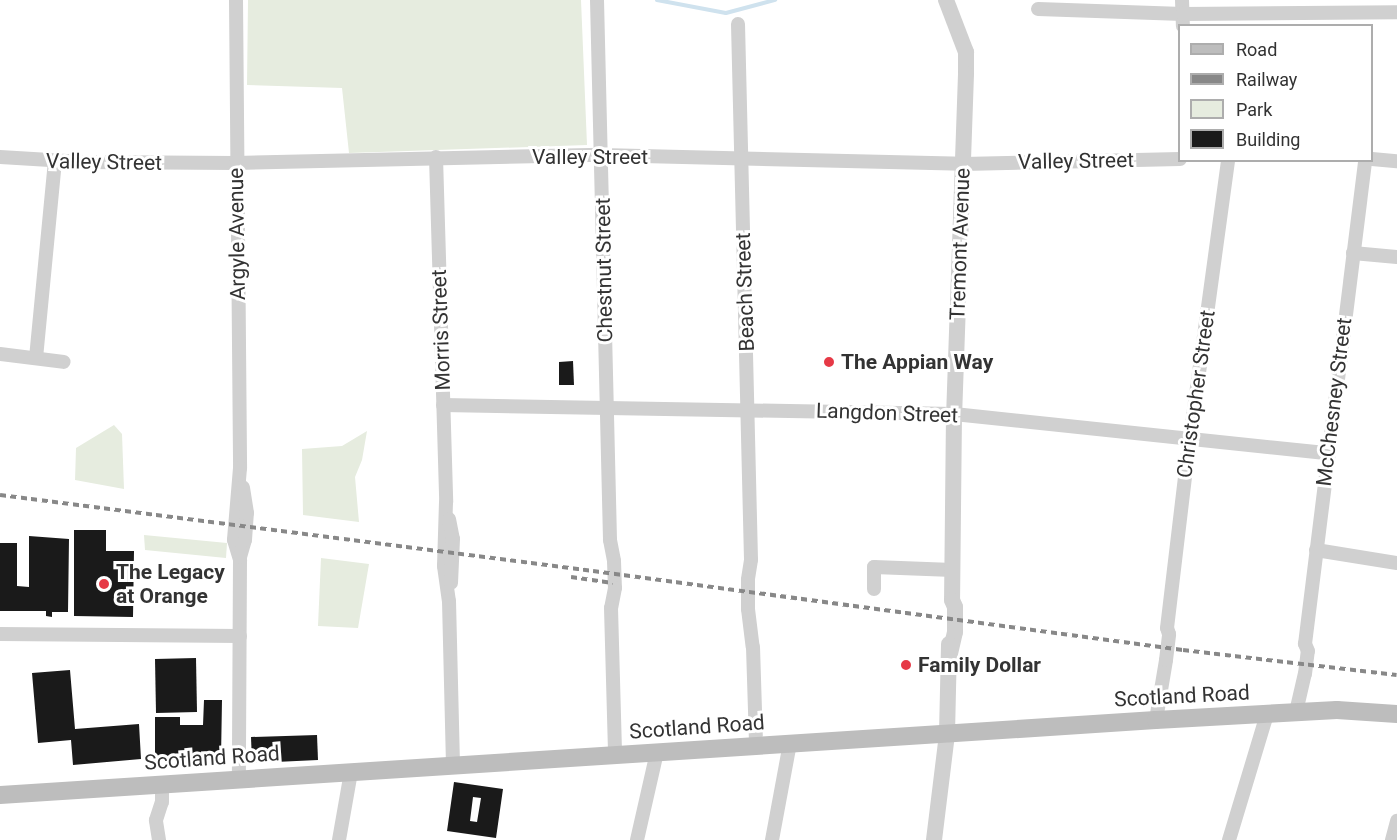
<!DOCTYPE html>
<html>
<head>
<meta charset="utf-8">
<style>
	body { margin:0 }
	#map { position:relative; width:1397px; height:840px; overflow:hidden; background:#fff; font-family:Roboto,sans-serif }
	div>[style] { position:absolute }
	.green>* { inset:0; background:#e6ecdf }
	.stream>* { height:4px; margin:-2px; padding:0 2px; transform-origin:2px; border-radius:2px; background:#cfe2ee }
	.building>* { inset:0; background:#1a1a1a }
	.minor>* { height:14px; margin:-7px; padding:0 7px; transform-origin:7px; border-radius:7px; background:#d0d0d0 }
	.tertiary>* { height:16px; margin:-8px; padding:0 8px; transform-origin:8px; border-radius:8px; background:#d0d0d0 }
	.secondary>* { height:18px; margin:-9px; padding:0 9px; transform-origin:9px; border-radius:9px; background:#bdbdbd }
	.rail>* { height:4px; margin-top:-2px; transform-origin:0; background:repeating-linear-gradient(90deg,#888 0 6px,transparent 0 10.5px) }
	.dots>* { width:16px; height:16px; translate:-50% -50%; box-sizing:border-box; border:3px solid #fff; border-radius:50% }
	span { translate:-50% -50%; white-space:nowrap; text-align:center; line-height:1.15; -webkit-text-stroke:6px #fff; paint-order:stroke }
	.street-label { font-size:21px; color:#333 }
	.poi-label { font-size:21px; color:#333; font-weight:700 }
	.left { translate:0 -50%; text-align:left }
	.legend { position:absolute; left:1178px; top:24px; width:195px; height:138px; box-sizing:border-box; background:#fff; border:2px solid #adadad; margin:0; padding:8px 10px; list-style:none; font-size:18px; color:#333 }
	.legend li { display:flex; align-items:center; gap:12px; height:30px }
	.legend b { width:30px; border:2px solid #adadad }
</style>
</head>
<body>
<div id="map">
	<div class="green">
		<div style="clip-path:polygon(248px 0,581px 0,587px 145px,349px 153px,342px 88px,247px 85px)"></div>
		<div style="clip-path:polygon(114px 425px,122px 434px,124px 489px,75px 480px,76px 448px)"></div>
		<div style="clip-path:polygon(367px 431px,362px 460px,355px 477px,359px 522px,303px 515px,302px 449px,342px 446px)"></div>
		<div style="clip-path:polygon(144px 535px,227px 543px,226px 558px,145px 550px)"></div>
		<div style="clip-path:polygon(321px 558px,369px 564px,358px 628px,318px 626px)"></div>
	</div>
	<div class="stream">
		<div style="left:657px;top:0;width:70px;rotate:10.7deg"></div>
		<div style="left:726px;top:13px;width:51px;rotate:-14.9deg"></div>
	</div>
	<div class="building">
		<div style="clip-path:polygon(573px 361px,574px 385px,559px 385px,559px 362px)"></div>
		<div style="clip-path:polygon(74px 530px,106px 530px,106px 551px,134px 551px,133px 617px,74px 616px)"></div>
		<div style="clip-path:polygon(29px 536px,69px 539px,68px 612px,52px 612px,52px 617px,46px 616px,46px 611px,0 611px,0 543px,17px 543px,17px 586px,29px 587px)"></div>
		<div style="clip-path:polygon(196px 658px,197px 712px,156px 713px,155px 659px)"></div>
		<div style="clip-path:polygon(70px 670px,75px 729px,139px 724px,141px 759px,73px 765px,71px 740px,38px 743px,32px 673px)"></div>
		<div style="clip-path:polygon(204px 700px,222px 700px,221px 758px,155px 757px,155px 717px,180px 717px,180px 725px,203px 725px)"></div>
		<div style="clip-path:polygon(317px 735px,318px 760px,252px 763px,251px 737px)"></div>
		<div style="clip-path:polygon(evenodd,454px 782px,503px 789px,496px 838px,447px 831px,454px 782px,473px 797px,481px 798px,477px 822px,470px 821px,473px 797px)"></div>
	</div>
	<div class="minor">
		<div style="left:236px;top:0;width:468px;rotate:89.5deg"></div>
		<div style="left:240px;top:468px;width:72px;rotate:94.8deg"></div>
		<div style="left:234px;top:540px;width:21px;rotate:73deg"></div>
		<div style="left:240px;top:560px;width:219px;rotate:90.3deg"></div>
		<div style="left:597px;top:0;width:540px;rotate:88.62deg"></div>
		<div style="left:610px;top:540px;width:21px;rotate:79deg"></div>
		<div style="left:614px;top:561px;width:27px;rotate:88deg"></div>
		<div style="left:615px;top:588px;width:20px;rotate:101deg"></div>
		<div style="left:611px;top:608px;width:147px;rotate:88.4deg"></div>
		<div style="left:1182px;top:0;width:26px;rotate:88deg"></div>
		<div style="left:1038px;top:9px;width:145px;rotate:2deg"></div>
		<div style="left:1183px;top:14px;width:214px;rotate:-0.5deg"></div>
		<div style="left:738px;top:24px;width:536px;rotate:88.61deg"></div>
		<div style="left:751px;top:560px;width:20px;rotate:99deg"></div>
		<div style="left:748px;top:580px;width:29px;rotate:90deg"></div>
		<div style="left:748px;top:609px;width:38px;rotate:83deg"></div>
		<div style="left:753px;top:647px;width:98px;rotate:88.2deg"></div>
		<div style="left:0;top:157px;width:83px;rotate:3.4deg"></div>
		<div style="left:83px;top:162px;width:153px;rotate:0.4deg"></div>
		<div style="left:236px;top:163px;width:365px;rotate:-1.3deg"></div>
		<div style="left:601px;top:155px;width:362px;rotate:1.4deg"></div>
		<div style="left:963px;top:164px;width:217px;rotate:-1.3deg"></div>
		<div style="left:436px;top:157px;width:345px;rotate:88.3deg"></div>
		<div style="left:446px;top:502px;width:64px;rotate:91.8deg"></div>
		<div style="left:444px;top:566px;width:35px;rotate:82deg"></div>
		<div style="left:449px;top:601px;width:164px;rotate:88.6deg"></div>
		<div style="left:1372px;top:159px;width:25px;rotate:5deg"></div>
		<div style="left:1353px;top:253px;width:44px;rotate:5.2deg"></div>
		<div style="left:0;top:354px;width:64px;rotate:7.1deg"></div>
		<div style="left:36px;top:358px;width:198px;rotate:-84.5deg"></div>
		<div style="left:443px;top:405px;width:511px;rotate:1.01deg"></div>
		<div style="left:954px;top:414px;width:376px;rotate:6deg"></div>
		<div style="left:449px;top:519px;width:20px;rotate:79deg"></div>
		<div style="left:453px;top:539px;width:44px;rotate:92.6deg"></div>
		<div style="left:1316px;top:550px;width:82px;rotate:9.1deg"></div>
		<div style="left:240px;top:557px;width:18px;rotate:-74deg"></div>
		<div style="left:245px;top:540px;width:27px;rotate:-86deg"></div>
		<div style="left:247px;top:513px;width:26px;rotate:-99deg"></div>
		<div style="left:874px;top:589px;width:22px;rotate:-90deg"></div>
		<div style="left:874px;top:567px;width:79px;rotate:2.2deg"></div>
		<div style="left:0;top:634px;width:240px;rotate:0.5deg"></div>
		<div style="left:1296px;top:712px;width:39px;rotate:-77deg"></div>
		<div style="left:1305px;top:674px;width:23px;rotate:-83deg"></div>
		<div style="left:1308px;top:651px;width:8px;rotate:-113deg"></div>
		<div style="left:1305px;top:644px;width:488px;rotate:-82.9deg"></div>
		<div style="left:1156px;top:720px;width:61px;rotate:-80.5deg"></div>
		<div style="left:1166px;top:660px;width:26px;rotate:-83deg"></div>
		<div style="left:1169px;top:634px;width:6px;rotate:-108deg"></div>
		<div style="left:1167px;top:628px;width:176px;rotate:-83.2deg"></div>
		<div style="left:1188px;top:453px;width:296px;rotate:-82.2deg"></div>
		<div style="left:159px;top:840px;width:20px;rotate:-99deg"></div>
		<div style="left:156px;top:820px;width:19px;rotate:-72deg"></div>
		<div style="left:162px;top:802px;width:18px;rotate:-90deg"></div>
		<div style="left:339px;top:840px;width:69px;rotate:-80deg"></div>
		<div style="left:637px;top:840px;width:90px;rotate:-77.2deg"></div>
		<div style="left:772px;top:840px;width:99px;rotate:-79.5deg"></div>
		<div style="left:1229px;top:840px;width:132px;rotate:-73.2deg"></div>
		<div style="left:1392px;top:840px;width:20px;rotate:-75deg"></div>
	</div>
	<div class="tertiary">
		<div style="left:946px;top:0;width:56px;rotate:69deg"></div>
		<div style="left:966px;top:52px;width:22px;rotate:90deg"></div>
		<div style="left:966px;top:74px;width:340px;rotate:92deg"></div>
		<div style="left:954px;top:414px;width:186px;rotate:90.6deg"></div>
		<div style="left:952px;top:600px;width:8px;rotate:67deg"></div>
		<div style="left:955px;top:607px;width:25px;rotate:90deg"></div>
		<div style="left:955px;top:632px;width:23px;rotate:103deg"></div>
		<div style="left:934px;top:840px;width:107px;rotate:-83deg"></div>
		<div style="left:947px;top:734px;width:90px;rotate:-88.7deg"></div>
	</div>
	<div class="secondary">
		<div style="left:0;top:795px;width:1158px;rotate:-3.71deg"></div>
		<div style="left:1156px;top:720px;width:181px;rotate:-3.2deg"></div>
		<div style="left:1337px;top:710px;width:60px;rotate:3.8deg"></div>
	</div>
	<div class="rail">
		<div style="left:0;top:495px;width:598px;rotate:7.3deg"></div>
		<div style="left:593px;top:571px;width:595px;rotate:7.63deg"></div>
		<div style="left:1183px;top:650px;width:215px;rotate:6.7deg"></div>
		<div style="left:571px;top:577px;width:42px;rotate:8.1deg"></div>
	</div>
	<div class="dots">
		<div style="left:829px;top:362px;background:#e63946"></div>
		<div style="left:104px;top:584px;background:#e63946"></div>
		<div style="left:906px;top:665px;background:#e63946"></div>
	</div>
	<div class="street-label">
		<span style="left:590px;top:157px">Valley Street</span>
		<span style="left:1076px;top:161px;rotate:-1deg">Valley Street</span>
		<span style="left:104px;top:162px;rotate:1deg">Valley Street</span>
		<span style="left:237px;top:234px;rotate:-91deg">Argyle Avenue</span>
		<span style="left:960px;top:244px;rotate:-88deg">Tremont Avenue</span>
		<span style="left:604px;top:270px;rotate:-91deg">Chestnut Street</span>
		<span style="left:745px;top:292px;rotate:-92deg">Beach Street</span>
		<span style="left:441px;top:330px;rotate:-92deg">Morris Street</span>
		<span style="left:1196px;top:394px;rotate:-82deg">Christopher Street</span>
		<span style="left:1334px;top:402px;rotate:-83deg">McChesney Street</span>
		<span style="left:887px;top:413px;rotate:2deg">Langdon Street</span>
		<span style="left:1182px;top:696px;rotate:-3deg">Scotland Road</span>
		<span style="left:697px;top:727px;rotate:-4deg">Scotland Road</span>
		<span style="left:212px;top:758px;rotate:-4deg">Scotland Road</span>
	</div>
	<div class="poi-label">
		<span class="left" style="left:841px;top:362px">The Appian Way</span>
		<span class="left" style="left:116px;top:584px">The Legacy<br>at Orange</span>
		<span class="left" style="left:918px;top:665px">Family Dollar</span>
	</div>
	<ul class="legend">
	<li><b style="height:8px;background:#bdbdbd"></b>Road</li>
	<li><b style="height:8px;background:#888"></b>Railway</li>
	<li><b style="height:16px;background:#e6ecdf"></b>Park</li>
	<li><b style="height:16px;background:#1a1a1a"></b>Building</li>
	</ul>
</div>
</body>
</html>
